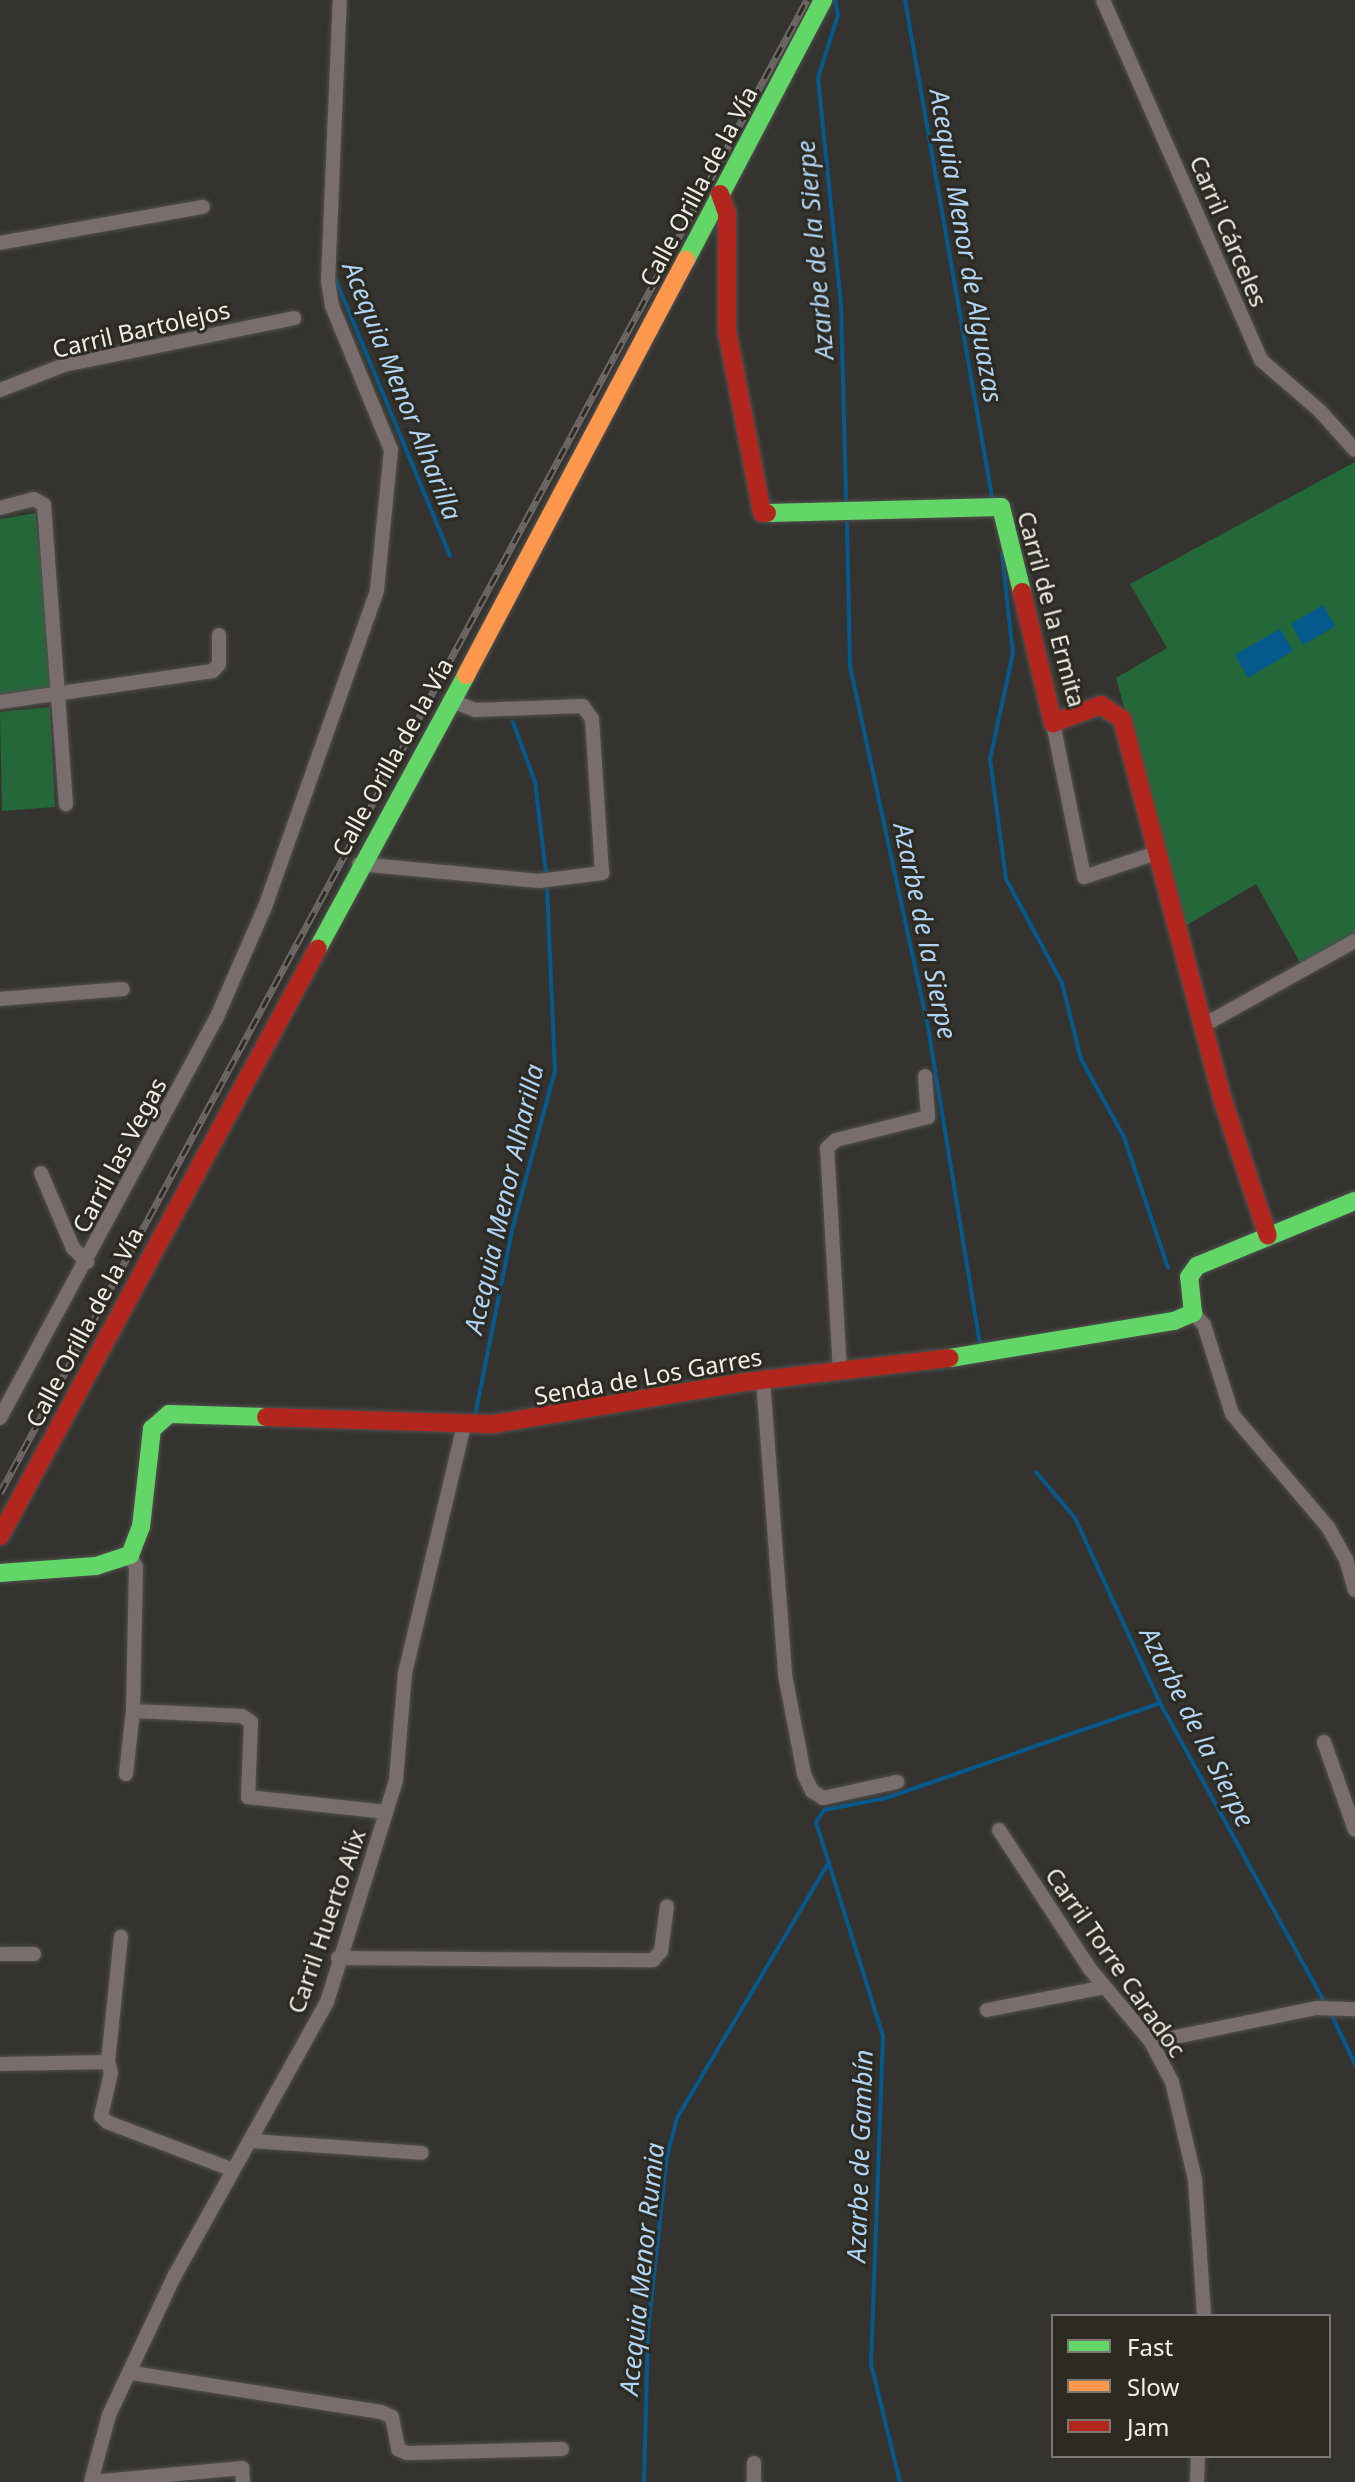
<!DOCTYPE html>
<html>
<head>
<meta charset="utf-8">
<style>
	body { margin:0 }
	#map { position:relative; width:1355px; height:2482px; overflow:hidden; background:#34332f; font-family:"Noto Sans",sans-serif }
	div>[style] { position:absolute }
	.green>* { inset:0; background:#246839 }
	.water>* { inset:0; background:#05598c }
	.stream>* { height:4px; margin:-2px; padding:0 2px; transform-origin:2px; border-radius:2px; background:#05598c }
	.roads { filter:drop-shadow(0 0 2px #51504e) drop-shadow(0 0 2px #51504e) }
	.street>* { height:14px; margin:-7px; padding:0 7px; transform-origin:7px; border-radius:7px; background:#796e6d }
	.fast>* { height:18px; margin:-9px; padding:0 9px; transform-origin:9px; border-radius:9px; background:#63d668 }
	.slow>* { height:18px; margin:-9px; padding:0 9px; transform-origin:9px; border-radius:9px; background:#ff974d }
	.jam>* { height:18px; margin:-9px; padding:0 9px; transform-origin:9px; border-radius:9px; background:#b3261e }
	.rail>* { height:7px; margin-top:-3.5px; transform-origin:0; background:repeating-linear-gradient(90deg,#2d2a22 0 12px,#6e6866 0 24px); box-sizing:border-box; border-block:2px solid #6e6866 }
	span { translate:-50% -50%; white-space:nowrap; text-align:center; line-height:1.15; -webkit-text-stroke:6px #2d2a22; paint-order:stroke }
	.street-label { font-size:24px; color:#f0eee9 }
	.water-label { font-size:26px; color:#b0d4f4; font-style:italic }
	.legend { position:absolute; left:1051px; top:2314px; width:280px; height:144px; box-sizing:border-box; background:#2d2a22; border:2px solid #7b7872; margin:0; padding:10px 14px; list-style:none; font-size:24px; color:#f0eee9 }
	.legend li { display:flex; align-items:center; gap:16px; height:40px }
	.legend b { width:40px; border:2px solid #7b7872 }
</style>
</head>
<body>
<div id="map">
	<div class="green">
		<div style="clip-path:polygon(1355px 462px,1355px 934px,1301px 964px,1256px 884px,1185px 926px,1116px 678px,1167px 648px,1130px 584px)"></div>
		<div style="clip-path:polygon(36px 513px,52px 687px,0 694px,0 519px)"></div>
		<div style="clip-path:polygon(50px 707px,55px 807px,2px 811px,0 712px)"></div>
	</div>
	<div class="water">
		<div style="clip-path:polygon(1323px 605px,1335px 626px,1303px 645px,1291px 624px)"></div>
		<div style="clip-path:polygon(1280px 629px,1293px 651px,1248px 678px,1235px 655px)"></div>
	</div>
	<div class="stream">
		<div style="left:835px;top:0;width:15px;rotate:79deg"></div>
		<div style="left:838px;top:15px;width:66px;rotate:107.6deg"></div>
		<div style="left:818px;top:78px;width:228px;rotate:84.2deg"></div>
		<div style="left:841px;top:305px;width:197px;rotate:88.5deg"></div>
		<div style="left:905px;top:0;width:505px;rotate:80.07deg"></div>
		<div style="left:333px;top:273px;width:306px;rotate:67.5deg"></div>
		<div style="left:847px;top:523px;width:143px;rotate:88.8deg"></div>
		<div style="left:850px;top:666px;width:369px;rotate:77.8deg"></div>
		<div style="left:928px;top:1027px;width:323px;rotate:80.7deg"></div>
		<div style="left:1002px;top:554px;width:100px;rotate:83.7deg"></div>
		<div style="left:1013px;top:653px;width:108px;rotate:102.2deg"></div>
		<div style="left:990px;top:759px;width:121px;rotate:82.4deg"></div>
		<div style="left:1006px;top:879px;width:118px;rotate:61.7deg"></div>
		<div style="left:1062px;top:983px;width:78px;rotate:76deg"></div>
		<div style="left:1081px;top:1059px;width:89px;rotate:61.1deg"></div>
		<div style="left:1124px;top:1137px;width:138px;rotate:71.4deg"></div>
		<div style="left:513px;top:722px;width:64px;rotate:69.9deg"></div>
		<div style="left:535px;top:782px;width:92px;rotate:83.1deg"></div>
		<div style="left:475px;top:1416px;width:190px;rotate:-78.7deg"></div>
		<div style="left:512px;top:1230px;width:165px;rotate:-74.9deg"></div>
		<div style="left:555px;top:1071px;width:181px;rotate:-92.5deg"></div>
		<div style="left:1036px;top:1472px;width:60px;rotate:49.7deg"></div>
		<div style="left:1075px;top:1518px;width:204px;rotate:65.3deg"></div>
		<div style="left:1160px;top:1703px;width:340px;rotate:61.2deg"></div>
		<div style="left:1330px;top:2012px;width:58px;rotate:64.3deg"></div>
		<div style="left:644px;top:2482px;width:152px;rotate:-88.5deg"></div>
		<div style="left:648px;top:2330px;width:175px;rotate:-83.8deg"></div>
		<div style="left:667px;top:2156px;width:39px;rotate:-75deg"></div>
		<div style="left:677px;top:2118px;width:298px;rotate:-59.3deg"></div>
		<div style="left:900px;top:2482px;width:122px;rotate:-103.8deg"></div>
		<div style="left:871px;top:2364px;width:328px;rotate:-87.9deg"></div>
		<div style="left:883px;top:2036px;width:224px;rotate:-107.4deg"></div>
		<div style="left:816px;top:1822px;width:14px;rotate:-56deg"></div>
		<div style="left:824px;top:1810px;width:63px;rotate:-11deg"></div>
		<div style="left:886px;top:1798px;width:290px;rotate:-19.1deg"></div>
	</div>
	<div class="roads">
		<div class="street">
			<div style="left:1103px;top:0;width:393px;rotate:66.3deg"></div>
			<div style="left:1261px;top:360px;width:78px;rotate:40.8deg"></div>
			<div style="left:1320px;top:411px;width:52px;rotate:48.1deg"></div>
			<div style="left:0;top:243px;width:206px;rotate:-10.1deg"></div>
			<div style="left:0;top:390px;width:69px;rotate:-21.3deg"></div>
			<div style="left:64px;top:365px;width:235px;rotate:-11.5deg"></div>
			<div style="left:0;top:508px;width:35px;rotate:-15deg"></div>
			<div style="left:34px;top:499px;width:12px;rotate:31deg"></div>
			<div style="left:44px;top:505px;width:300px;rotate:85.8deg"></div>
			<div style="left:0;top:702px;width:215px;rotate:-8.3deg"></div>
			<div style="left:213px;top:671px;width:9px;rotate:-49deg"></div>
			<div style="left:219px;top:664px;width:29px;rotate:-90deg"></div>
			<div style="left:1053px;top:723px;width:157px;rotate:78.6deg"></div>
			<div style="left:1084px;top:877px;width:79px;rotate:-18.4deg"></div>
			<div style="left:359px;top:864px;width:181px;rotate:5.4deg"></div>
			<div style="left:539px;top:881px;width:64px;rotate:-7.2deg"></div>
			<div style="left:602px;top:873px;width:154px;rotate:-93.7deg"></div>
			<div style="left:592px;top:719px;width:16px;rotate:-125deg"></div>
			<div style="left:583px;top:706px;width:108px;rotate:177.9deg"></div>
			<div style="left:475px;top:710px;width:27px;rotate:-158deg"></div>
			<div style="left:0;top:999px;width:123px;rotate:-4.6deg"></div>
			<div style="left:1204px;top:1025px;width:173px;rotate:-29.1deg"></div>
			<div style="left:41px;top:1173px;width:82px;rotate:66.9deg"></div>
			<div style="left:73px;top:1248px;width:20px;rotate:45deg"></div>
			<div style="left:1193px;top:1313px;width:16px;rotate:47deg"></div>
			<div style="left:1204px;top:1325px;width:93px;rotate:72.5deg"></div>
			<div style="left:1232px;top:1414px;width:148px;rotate:49.7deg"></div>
			<div style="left:1328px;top:1527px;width:37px;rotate:61deg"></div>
			<div style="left:1346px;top:1559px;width:32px;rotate:74deg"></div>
			<div style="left:840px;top:1371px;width:223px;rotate:-93.3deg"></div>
			<div style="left:827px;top:1148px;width:12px;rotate:-42deg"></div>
			<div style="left:836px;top:1140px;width:95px;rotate:-14deg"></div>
			<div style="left:928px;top:1117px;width:41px;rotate:-94.2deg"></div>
			<div style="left:763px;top:1380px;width:296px;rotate:85.7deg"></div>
			<div style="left:785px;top:1675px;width:101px;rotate:79.1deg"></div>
			<div style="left:804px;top:1774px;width:19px;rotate:65deg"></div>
			<div style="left:812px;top:1791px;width:13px;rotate:32deg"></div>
			<div style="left:823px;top:1798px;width:76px;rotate:-12.2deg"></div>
			<div style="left:0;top:1418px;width:454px;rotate:-61.6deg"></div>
			<div style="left:216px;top:1019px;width:122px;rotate:-66.4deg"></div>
			<div style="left:265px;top:907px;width:336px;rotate:-70.5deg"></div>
			<div style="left:377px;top:590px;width:141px;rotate:-84.3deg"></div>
			<div style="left:391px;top:450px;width:156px;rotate:-112.3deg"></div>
			<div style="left:332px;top:306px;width:25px;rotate:-99deg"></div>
			<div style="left:328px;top:281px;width:281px;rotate:-87.6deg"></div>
			<div style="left:130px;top:1555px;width:13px;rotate:63deg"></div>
			<div style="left:136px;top:1567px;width:144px;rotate:91.2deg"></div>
			<div style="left:133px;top:1711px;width:109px;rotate:2.6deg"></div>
			<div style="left:242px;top:1716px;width:11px;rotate:34deg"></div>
			<div style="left:251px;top:1722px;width:75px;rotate:92.3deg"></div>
			<div style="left:248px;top:1797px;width:139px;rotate:6.2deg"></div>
			<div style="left:1324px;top:1742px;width:93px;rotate:70.6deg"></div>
			<div style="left:126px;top:1774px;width:63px;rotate:-83.7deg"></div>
			<div style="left:999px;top:1830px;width:166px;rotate:56.8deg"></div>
			<div style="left:1090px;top:1969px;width:95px;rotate:50.1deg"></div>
			<div style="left:1151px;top:2042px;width:45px;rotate:62.3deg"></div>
			<div style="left:1172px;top:2082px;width:100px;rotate:76.7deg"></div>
			<div style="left:1195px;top:2179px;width:137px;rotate:86.2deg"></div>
			<div style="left:0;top:1954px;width:34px"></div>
			<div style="left:338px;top:1958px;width:315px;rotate:0.4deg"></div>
			<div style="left:653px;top:1960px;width:12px;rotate:-48deg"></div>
			<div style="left:661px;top:1951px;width:45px;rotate:-82.4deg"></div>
			<div style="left:987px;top:2010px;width:120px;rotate:-11deg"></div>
			<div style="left:1151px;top:2042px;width:169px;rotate:-11.6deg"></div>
			<div style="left:1317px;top:2008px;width:38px;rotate:2deg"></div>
			<div style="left:108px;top:2062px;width:126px;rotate:-84.1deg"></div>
			<div style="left:0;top:2064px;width:108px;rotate:-1.1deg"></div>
			<div style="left:108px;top:2062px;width:11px;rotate:75deg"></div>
			<div style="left:111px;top:2073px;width:44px;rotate:103.1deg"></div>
			<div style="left:101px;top:2116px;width:8px;rotate:45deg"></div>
			<div style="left:107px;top:2122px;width:133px;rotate:20.8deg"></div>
			<div style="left:252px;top:2141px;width:170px;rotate:4deg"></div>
			<div style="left:132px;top:2373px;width:252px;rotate:8.9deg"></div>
			<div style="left:381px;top:2412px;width:12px;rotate:24deg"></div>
			<div style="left:392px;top:2417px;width:33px;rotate:79deg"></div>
			<div style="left:398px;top:2449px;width:10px;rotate:24deg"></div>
			<div style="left:407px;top:2453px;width:155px;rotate:-1.5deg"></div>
			<div style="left:91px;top:2482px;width:69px;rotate:-75deg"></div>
			<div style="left:109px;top:2415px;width:155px;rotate:-64.8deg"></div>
			<div style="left:175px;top:2275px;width:312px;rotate:-60.9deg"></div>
			<div style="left:327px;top:2002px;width:232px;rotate:-72.7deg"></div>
			<div style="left:396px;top:1780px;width:107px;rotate:-85.2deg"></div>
			<div style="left:405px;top:1673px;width:255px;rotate:-76.6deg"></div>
			<div style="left:92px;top:2482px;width:151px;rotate:-5.3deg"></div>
			<div style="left:242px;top:2468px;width:14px;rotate:86deg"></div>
			<div style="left:754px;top:2482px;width:19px;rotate:-90deg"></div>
			<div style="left:1197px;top:2482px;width:26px;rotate:-88deg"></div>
		</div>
		<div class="fast">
			<div style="left:686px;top:260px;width:294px;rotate:-62.2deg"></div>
			<div style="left:767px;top:513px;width:234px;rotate:-1.5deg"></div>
			<div style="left:1001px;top:507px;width:88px;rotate:76.1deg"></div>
			<div style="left:318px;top:948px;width:311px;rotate:-61.5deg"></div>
			<div style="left:950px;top:1358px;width:227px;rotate:-9.4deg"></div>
			<div style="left:1174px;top:1321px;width:21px;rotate:-23deg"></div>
			<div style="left:1193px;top:1313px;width:36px;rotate:-96deg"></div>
			<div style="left:1189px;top:1277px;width:14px;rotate:-54deg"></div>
			<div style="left:1197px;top:1266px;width:171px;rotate:-22.4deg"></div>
			<div style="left:0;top:1573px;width:96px;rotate:-4.2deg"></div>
			<div style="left:96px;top:1566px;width:36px;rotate:-18deg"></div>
			<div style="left:130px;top:1555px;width:30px;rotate:-69deg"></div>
			<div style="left:141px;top:1527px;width:99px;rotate:-83.6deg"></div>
			<div style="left:152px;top:1429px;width:23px;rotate:-41deg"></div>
			<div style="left:169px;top:1414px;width:97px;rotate:1.8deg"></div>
		</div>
		<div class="slow">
			<div style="left:466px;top:675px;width:470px;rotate:-62.1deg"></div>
		</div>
		<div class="jam">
			<div style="left:720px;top:194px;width:20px;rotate:70deg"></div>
			<div style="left:727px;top:213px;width:118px;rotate:90deg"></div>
			<div style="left:727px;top:331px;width:185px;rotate:79.1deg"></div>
			<div style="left:762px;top:513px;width:5px"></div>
			<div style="left:1022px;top:592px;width:135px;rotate:76.7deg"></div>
			<div style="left:1053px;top:723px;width:51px;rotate:-20.6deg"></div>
			<div style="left:1101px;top:705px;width:25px;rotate:34deg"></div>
			<div style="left:1122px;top:719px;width:392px;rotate:75.2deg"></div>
			<div style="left:1222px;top:1098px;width:145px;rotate:71.6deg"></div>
			<div style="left:266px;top:1417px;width:228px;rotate:1.8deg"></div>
			<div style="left:494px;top:1424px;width:254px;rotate:-9.5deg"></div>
			<div style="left:745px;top:1382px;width:206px;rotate:-6.7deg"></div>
			<div style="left:0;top:1536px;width:668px;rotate:-61.59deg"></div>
		</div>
	</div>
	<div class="rail">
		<div style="left:0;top:1493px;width:1697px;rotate:-61.61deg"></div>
	</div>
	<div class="street-label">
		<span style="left:698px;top:186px;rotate:-62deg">Calle Orilla de la Vía</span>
		<span style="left:1229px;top:231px;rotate:67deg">Carril Cárceles</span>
		<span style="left:141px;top:329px;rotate:-13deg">Carril Bartolejos</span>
		<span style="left:1052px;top:609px;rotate:75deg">Carril de la Ermita</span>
		<span style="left:392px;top:757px;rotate:-61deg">Calle Orilla de la Vía</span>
		<span style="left:119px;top:1155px;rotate:-62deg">Carril las Vegas</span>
		<span style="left:84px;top:1327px;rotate:-62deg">Calle Orilla de la Vía</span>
		<span style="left:648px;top:1376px;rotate:-10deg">Senda de Los Garres</span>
		<span style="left:326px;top:1921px;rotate:-71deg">Carril Huerto Alix</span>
		<span style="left:1116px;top:1962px;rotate:55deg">Carril Torre Caradoc</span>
	</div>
	<div class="water-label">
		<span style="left:966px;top:246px;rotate:80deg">Acequia Menor de Alguazas</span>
		<span style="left:815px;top:250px;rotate:-95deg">Azarbe de la Sierpe</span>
		<span style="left:402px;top:391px;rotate:68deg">Acequia Menor Alharilla</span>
		<span style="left:925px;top:931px;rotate:78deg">Azarbe de la Sierpe</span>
		<span style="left:504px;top:1199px;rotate:-77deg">Acequia Menor Alharilla</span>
		<span style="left:1197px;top:1727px;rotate:63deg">Azarbe de la Sierpe</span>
		<span style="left:860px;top:2156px;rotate:-88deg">Azarbe de Gambín</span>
		<span style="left:642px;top:2269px;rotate:-84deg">Acequia Menor Rumia</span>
	</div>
	<ul class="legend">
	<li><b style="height:10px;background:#63d668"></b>Fast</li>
	<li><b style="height:10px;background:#ff974d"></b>Slow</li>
	<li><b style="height:10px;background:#b3261e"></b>Jam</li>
	</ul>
</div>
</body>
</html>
